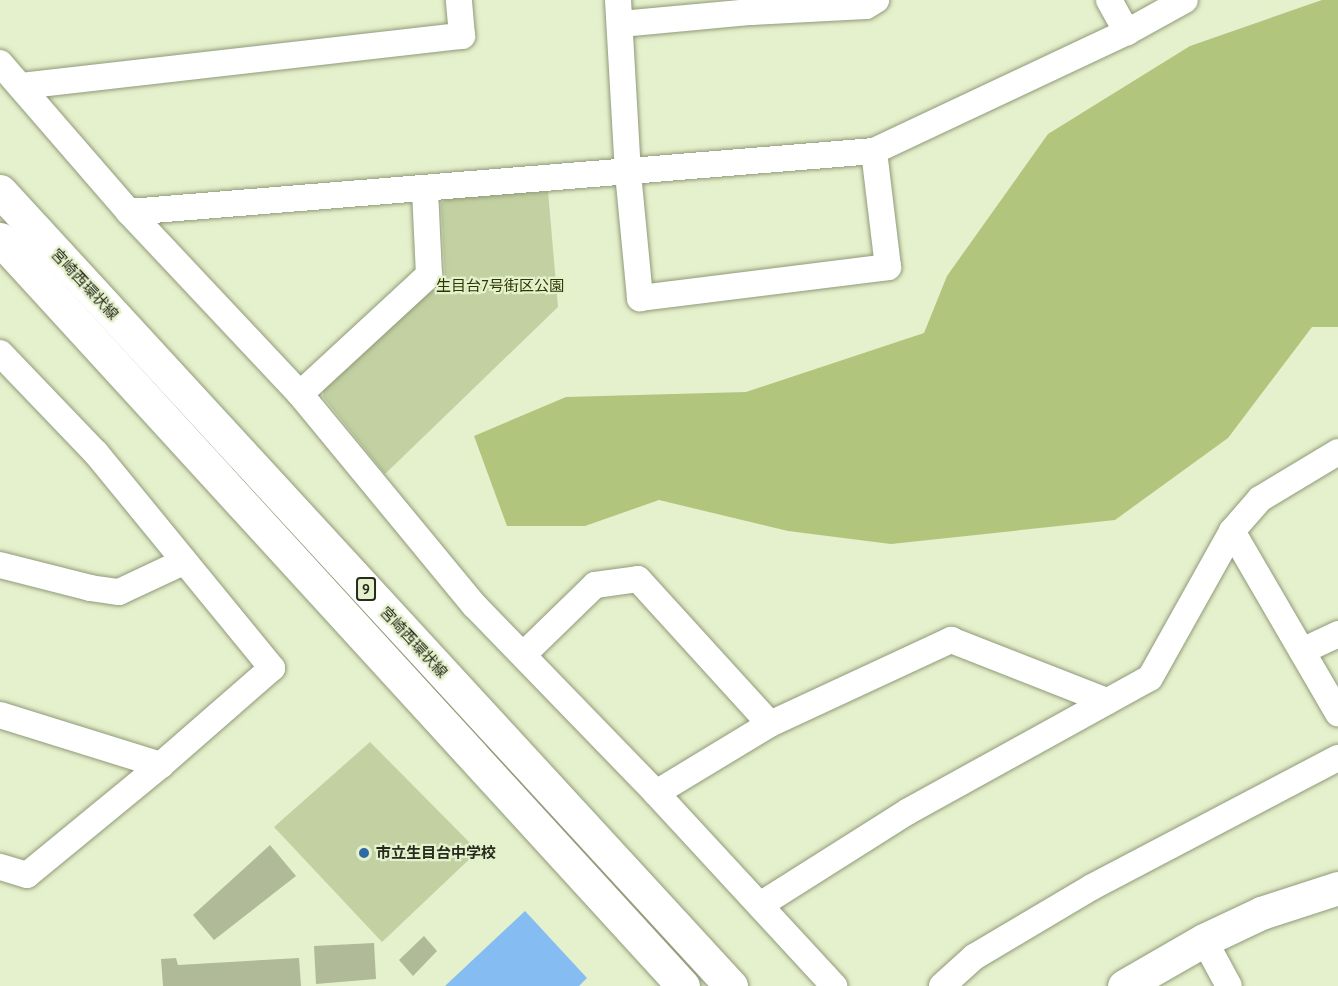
<!DOCTYPE html>
<html>
<head>
<meta charset="utf-8">
<style>
	body { margin:0 }
	#map { position:relative; width:1338px; height:986px; overflow:hidden; background:#e5f0cc; font-family:"PT Sans","Noto Sans JP",sans-serif }
	div>[style] { position:absolute }
	.green>* { inset:0; background:#c2d0a2 }
	.forest>* { inset:0; background:#b1c57d }
	.water>* { inset:0; background:#85bdf3 }
	.building>* { inset:0; background:#b0ba98 }
	.roads { filter:drop-shadow(0 0 2px #909a79) drop-shadow(0 0 2px #909a79) }
	.minor>* { height:26px; margin:-13px; padding:0 13px; transform-origin:13px; border-radius:13px; background:#fff }
	.tertiary>* { height:33px; margin:-16.5px; padding:0 16.5px; transform-origin:16.5px; border-radius:16.5px; background:#fff }
	.primary>* { height:33px; margin:-16.5px; padding:0 16.5px; transform-origin:16.5px; border-radius:16.5px; background:#fff }
	.dots>* { width:16px; height:16px; translate:-50% -50%; box-sizing:border-box; border:3px solid #e5f0cc; border-radius:50% }
	span { translate:-50% -50%; white-space:nowrap; text-align:center; line-height:1.15; -webkit-text-stroke:4.5px #e5f0cc; paint-order:stroke }
	.shield-label span { padding:2px 4px; background:#e5f0cc; border:2px solid; border-radius:4px; -webkit-text-stroke-width:0 }
	.shield-label { font-size:14px; color:#272b1d; font-weight:700 }
	.street-label { font-size:15px; color:#272b1d }
	.park-label { font-size:15px; color:#2c3600 }
	.poi-label { font-size:15px; color:#272b1d; font-weight:700 }
	.left { translate:0 -50%; text-align:left }
</style>
</head>
<body>
<div id="map">
	<div class="green">
		<div style="clip-path:polygon(548px 191px,558px 307px,385px 474px,323px 397px,324px 386px,445px 279px,441px 204px,446px 198px)"></div>
		<div style="clip-path:polygon(370px 742px,478px 851px,382px 942px,274px 827px)"></div>
	</div>
	<div class="forest">
		<div style="clip-path:polygon(1322px 0,1338px 0,1338px 327px,1312px 327px,1228px 438px,1115px 520px,891px 544px,788px 531px,659px 500px,585px 526px,507px 526px,474px 436px,566px 397px,746px 392px,924px 333px,947px 276px,1048px 134px,1190px 46px)"></div>
	</div>
	<div class="water">
		<div style="clip-path:polygon(525px 911px,587px 978px,579px 986px,445px 986px)"></div>
	</div>
	<div class="building">
		<div style="clip-path:polygon(270px 845px,296px 876px,214px 940px,193px 915px)"></div>
		<div style="clip-path:polygon(424px 936px,437px 951px,413px 976px,399px 960px)"></div>
		<div style="clip-path:polygon(374px 943px,376px 979px,316px 984px,314px 946px)"></div>
		<div style="clip-path:polygon(176px 958px,178px 965px,299px 958px,301px 986px,163px 986px,161px 959px)"></div>
	</div>
	<div class="roads">
		<div class="minor">
			<div style="left:618px;top:0;width:173px;rotate:86.7deg"></div>
			<div style="left:628px;top:173px;width:126px;rotate:84.5deg"></div>
			<div style="left:640px;top:298px;width:250px;rotate:-7.1deg"></div>
			<div style="left:888px;top:267px;width:117px;rotate:-96.9deg"></div>
			<div style="left:1109px;top:0;width:37px;rotate:61deg"></div>
			<div style="left:621px;top:24px;width:131px;rotate:-5.3deg"></div>
			<div style="left:751px;top:12px;width:115px;rotate:-3deg"></div>
			<div style="left:866px;top:6px;width:12px;rotate:-31deg"></div>
			<div style="left:0;top:63px;width:197px;rotate:49.1deg"></div>
			<div style="left:129px;top:212px;width:250px;rotate:46.8deg"></div>
			<div style="left:300px;top:394px;width:275px;rotate:50.5deg"></div>
			<div style="left:475px;top:606px;width:260px;rotate:45.9deg"></div>
			<div style="left:656px;top:793px;width:263px;rotate:47.3deg"></div>
			<div style="left:21px;top:86px;width:444px;rotate:-6.5deg"></div>
			<div style="left:462px;top:36px;width:36px;rotate:-95deg"></div>
			<div style="left:129px;top:212px;width:747px;rotate:-4.68deg"></div>
			<div style="left:874px;top:151px;width:280px;rotate:-25.2deg"></div>
			<div style="left:1127px;top:32px;width:66px;rotate:-28.9deg"></div>
			<div style="left:0;top:353px;width:139px;rotate:46.2deg"></div>
			<div style="left:96px;top:453px;width:278px;rotate:50.7deg"></div>
			<div style="left:272px;top:668px;width:147px;rotate:138.9deg"></div>
			<div style="left:161px;top:765px;width:173px;rotate:140.6deg"></div>
			<div style="left:27px;top:875px;width:28px;rotate:-163deg"></div>
			<div style="left:300px;top:394px;width:176px;rotate:-42.7deg"></div>
			<div style="left:429px;top:275px;width:86px;rotate:-92.7deg"></div>
			<div style="left:1232px;top:531px;width:211px;rotate:59.8deg"></div>
			<div style="left:0;top:565px;width:93px;rotate:14.3deg"></div>
			<div style="left:90px;top:588px;width:29px;rotate:8deg"></div>
			<div style="left:119px;top:592px;width:71px;rotate:-25.1deg"></div>
			<div style="left:1302px;top:651px;width:40px;rotate:-25deg"></div>
			<div style="left:524px;top:654px;width:99px;rotate:-44.2deg"></div>
			<div style="left:595px;top:585px;width:43px;rotate:-7.9deg"></div>
			<div style="left:638px;top:579px;width:196px;rotate:47.7deg"></div>
			<div style="left:0;top:715px;width:169px;rotate:17.3deg"></div>
			<div style="left:656px;top:793px;width:133px;rotate:-31.2deg"></div>
			<div style="left:770px;top:724px;width:200px;rotate:-24.9deg"></div>
			<div style="left:951px;top:640px;width:168px;rotate:21.4deg"></div>
			<div style="left:760px;top:905px;width:174px;rotate:-32.3deg"></div>
			<div style="left:907px;top:812px;width:277px;rotate:-28.9deg"></div>
			<div style="left:1150px;top:678px;width:168px;rotate:-60.8deg"></div>
			<div style="left:1232px;top:531px;width:43px;rotate:-48.8deg"></div>
			<div style="left:1260px;top:499px;width:91px;rotate:-31.1deg"></div>
			<div style="left:1204px;top:940px;width:52px;rotate:61.5deg"></div>
			<div style="left:942px;top:986px;width:43px;rotate:-42.2deg"></div>
			<div style="left:974px;top:957px;width:137px;rotate:-30.7deg"></div>
			<div style="left:1092px;top:887px;width:278px;rotate:-27.7deg"></div>
		</div>
		<div class="tertiary">
			<div style="left:1124px;top:986px;width:92px;rotate:-29.9deg"></div>
			<div style="left:1204px;top:940px;width:63px;rotate:-25.3deg"></div>
			<div style="left:1261px;top:913px;width:81px;rotate:-18deg"></div>
		</div>
		<div class="primary">
			<div style="left:0;top:191px;width:1080px;rotate:47.4deg"></div>
			<div style="left:0;top:239px;width:1012px;rotate:47.56deg"></div>
		</div>
	</div>
	<div class="dots">
		<div style="left:364px;top:853px;background:#2e6ba2"></div>
	</div>
	<div class="shield-label">
		<span style="left:366px;top:589px">9</span>
	</div>
	<div class="street-label">
		<span style="left:85px;top:284px;rotate:47deg">宮崎西環状線</span>
		<span style="left:414px;top:642px;rotate:47deg">宮崎西環状線</span>
	</div>
	<div class="park-label">
		<span style="left:500px;top:286px">生目台7号街区公園</span>
	</div>
	<div class="poi-label">
		<span class="left" style="left:376px;top:853px">市立生目台中学校</span>
	</div>
</div>
</body>
</html>
